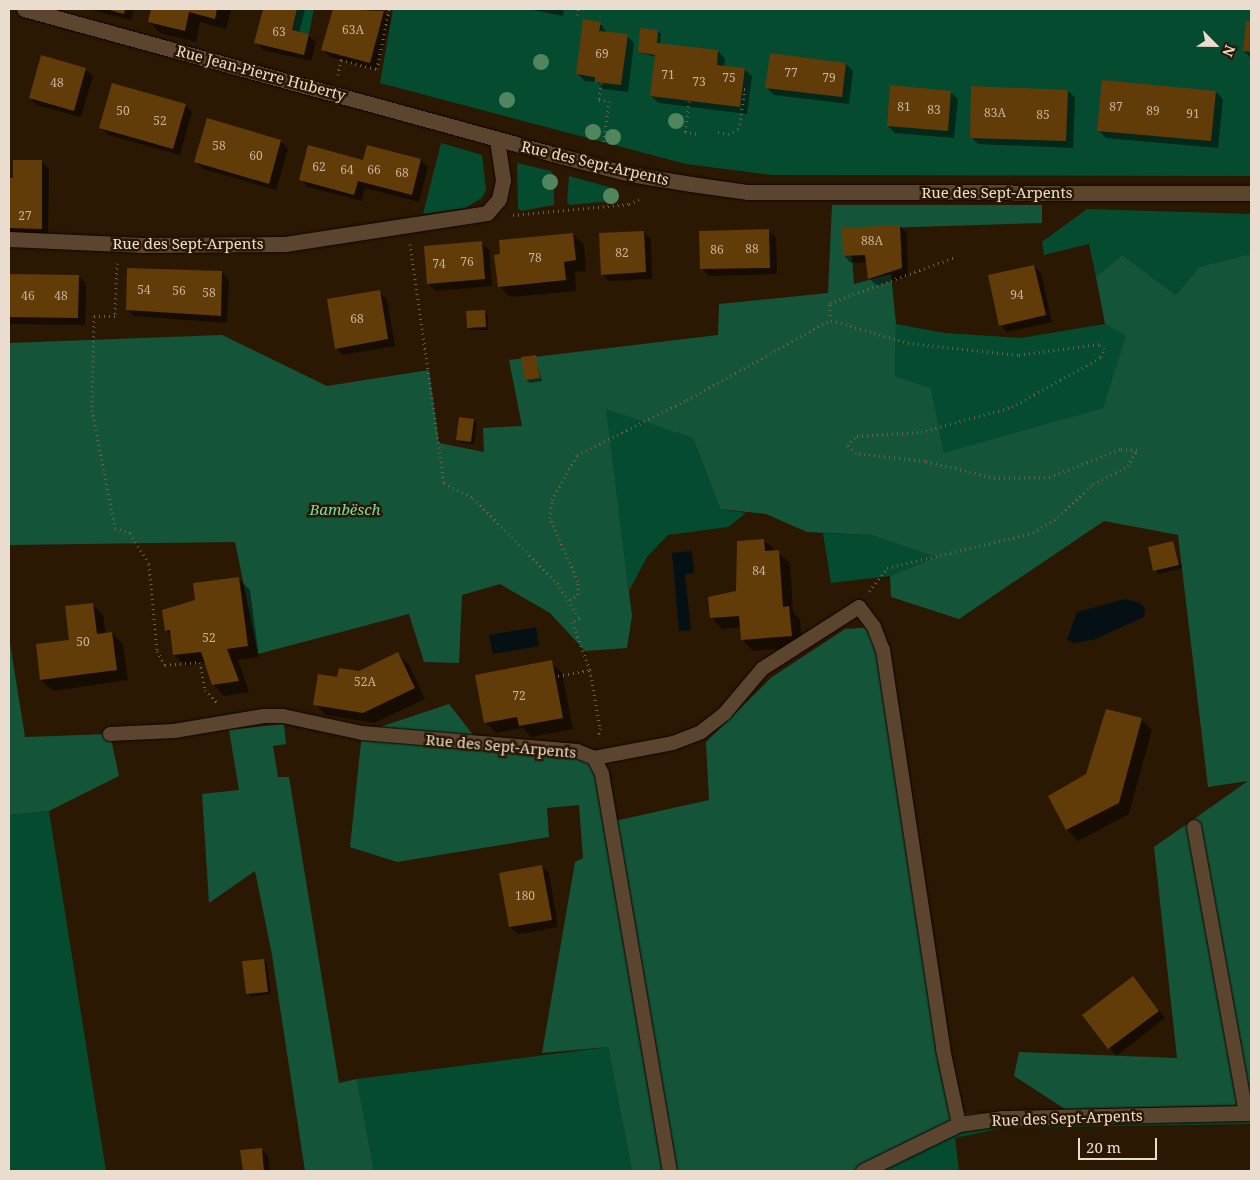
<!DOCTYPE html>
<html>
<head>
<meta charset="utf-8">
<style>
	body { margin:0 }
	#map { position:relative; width:1260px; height:1180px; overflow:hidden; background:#2b1803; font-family:"Noto Serif",serif }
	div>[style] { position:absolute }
	.green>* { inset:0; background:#054b2f }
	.forest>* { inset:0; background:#145539 }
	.water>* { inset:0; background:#041014 }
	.shadow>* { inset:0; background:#0007 }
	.building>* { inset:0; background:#613b08 }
	.path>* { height:3px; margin-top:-1.5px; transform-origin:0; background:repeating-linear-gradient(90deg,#6f5e4b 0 1px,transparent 0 5px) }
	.roads { filter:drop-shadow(0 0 1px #120300) drop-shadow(0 0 1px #120300) }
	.lane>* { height:14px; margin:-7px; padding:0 7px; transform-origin:7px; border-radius:7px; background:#5b452f }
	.street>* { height:15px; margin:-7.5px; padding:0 7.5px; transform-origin:7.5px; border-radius:7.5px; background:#5b452f }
	.trees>* { width:16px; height:16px; margin:-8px; border-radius:50%; background:#50855d }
	span { translate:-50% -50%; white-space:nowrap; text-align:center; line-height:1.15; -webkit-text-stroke:5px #2b1803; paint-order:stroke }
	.number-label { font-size:12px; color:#c8b49d }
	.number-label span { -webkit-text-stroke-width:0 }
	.street-label { font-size:15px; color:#eaddcf }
	.park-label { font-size:15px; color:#6fdfa7; font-style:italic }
	.frame { position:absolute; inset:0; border:10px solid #eaddcf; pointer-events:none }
	.north { position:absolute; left:1190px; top:20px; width:50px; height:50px; -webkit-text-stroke:4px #2b1803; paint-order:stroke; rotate:113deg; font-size:14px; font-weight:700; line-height:20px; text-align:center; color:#eaddcf }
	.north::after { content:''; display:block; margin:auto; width:18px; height:22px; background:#eaddcf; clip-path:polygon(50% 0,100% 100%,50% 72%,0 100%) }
	.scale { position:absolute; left:1078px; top:1138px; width:79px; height:22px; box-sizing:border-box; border:2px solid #eaddcf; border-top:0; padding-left:6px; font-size:15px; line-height:18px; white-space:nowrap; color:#eaddcf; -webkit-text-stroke:4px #2b1803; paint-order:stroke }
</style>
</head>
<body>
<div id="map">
	<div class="green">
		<div style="clip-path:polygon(297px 9px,314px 9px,309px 34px,292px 30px)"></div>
		<div style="clip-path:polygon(393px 9px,1251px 9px,1251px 176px,771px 175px,686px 164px,380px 83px)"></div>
		<div style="clip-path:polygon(441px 143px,482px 155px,486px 190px,482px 198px,465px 208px,423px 214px)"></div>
		<div style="clip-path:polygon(517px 163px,551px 171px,554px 178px,554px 205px,521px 211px,518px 208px)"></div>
		<div style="clip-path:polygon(569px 176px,612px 188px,616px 198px,612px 201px,570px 205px,567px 202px)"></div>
		<div style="clip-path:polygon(1087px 209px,1251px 214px,1251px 254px,1199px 267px,1176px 295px,1122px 255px,1096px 277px,1089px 244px,1044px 255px,1042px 242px)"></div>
		<div style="clip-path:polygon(896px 324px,945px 333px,1021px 338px,1105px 324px,1127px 336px,1103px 408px,944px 454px,931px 388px,895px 376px)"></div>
		<div style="clip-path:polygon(605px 408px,693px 438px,720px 509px,746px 513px,728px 527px,668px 535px,647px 557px,629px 591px)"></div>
		<div style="clip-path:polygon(823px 533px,871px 535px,937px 557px,890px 576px,831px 583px)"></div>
		<div style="clip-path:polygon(49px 811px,106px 1171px,10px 1171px,9px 815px)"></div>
		<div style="clip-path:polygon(608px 1047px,632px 1171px,374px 1171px,357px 1079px)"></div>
		<div style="clip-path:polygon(1251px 1105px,1251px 1124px,1003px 1128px,955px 1138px,959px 1171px,863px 1171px,956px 1114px)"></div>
	</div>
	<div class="forest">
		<div style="clip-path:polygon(832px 205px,1042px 205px,1042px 223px,850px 229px,854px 284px,891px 274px,896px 324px,895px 376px,931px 388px,944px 453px,1103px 408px,1126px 336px,1105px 324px,1096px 277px,1122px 255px,1176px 295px,1199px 267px,1251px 254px,1251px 1105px,1065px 1109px,1014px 1076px,1019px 1052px,1177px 1058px,1154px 847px,1248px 781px,1208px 787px,1178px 535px,1104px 521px,959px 619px,891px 597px,890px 576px,936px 557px,871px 535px,807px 532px,766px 514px,720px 509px,693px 438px,606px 409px,632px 616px,627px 648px,585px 651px,550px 613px,500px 584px,462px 595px,459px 663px,424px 662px,409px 614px,258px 654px,235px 542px,9px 545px,9px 343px,222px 335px,327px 386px,429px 370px,439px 443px,484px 452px,483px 428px,522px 426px,509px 360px,718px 335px,719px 304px,828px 293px)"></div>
		<div style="clip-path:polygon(874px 627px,959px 1124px,863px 1171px,632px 1171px,608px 1047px,542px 1053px,575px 862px,583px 858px,579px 805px,547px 808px,549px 837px,397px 862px,350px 847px,362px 733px,449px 704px,481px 745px,594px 758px,610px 822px,709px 800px,706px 742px,772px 677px,845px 629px)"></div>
		<div style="clip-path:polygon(9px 637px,25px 737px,110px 734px,119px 776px,49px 811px,9px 815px)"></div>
		<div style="clip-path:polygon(284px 724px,286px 744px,273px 746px,278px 777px,289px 777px,339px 1083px,357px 1079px,374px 1171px,305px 1171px,272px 955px,255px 871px,209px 903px,202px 794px,239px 790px,229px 730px)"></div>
	</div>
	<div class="water">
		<div style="clip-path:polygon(692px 551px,694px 573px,685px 574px,691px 630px,679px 631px,672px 553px)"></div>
		<div style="clip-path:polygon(1125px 599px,1140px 603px,1145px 608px,1144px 617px,1093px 640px,1074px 643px,1067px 640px,1077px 612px)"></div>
		<div style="clip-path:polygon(536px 627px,539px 646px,493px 654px,489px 635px)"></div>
	</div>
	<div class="shadow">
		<div style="clip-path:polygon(86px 9px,134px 9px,131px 20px)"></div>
		<div style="clip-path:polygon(152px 9px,231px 9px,226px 29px,200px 22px,196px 42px,160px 33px,149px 22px)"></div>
		<div style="clip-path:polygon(264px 9px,305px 9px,299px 33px,308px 35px,316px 42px,311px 61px,263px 50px,256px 42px)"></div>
		<div style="clip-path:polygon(334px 9px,372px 9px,384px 12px,391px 19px,377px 70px,330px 57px,323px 49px)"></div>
		<div style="clip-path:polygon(528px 9px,564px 9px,563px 16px)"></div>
		<div style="clip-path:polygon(600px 23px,607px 33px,627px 36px,634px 43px,628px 92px,603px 89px,597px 82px,585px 81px,578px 74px)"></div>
		<div style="clip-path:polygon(1247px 23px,1251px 23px,1251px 58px,1244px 51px)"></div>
		<div style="clip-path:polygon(658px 31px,661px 34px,660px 45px,718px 51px,725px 59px,724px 67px,744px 69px,752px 76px,747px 114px,659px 103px,651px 96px,656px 57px,639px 52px)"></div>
		<div style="clip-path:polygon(771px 55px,846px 64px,853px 71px,849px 104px,774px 95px,766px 87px)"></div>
		<div style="clip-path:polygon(85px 69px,93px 76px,81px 117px,37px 105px,30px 98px)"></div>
		<div style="clip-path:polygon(1068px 91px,1075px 98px,1073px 148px,978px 144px,971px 137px)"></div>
		<div style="clip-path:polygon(950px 92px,958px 99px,954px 138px,895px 133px,888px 126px)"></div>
		<div style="clip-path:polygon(1216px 92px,1223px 99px,1218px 148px,1106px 138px,1098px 130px)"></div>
		<div style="clip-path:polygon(185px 105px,192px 112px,180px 155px,108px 135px,101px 128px)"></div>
		<div style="clip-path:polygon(207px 120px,281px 141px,288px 149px,276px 190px,203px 169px,195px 161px)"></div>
		<div style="clip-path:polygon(421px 160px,428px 167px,419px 202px,365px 188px,362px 201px,308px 187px,301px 180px,364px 161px)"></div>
		<div style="clip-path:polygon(42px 162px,49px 169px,48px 235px,9px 235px,9px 183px)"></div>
		<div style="clip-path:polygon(900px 226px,907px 233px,908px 276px,877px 286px,870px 279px,867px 262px,851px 263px,844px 256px)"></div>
		<div style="clip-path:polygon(769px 231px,776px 238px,777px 274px,709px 276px,702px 269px)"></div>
		<div style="clip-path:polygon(644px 232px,651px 240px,652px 279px,609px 281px,602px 274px)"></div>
		<div style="clip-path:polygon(573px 234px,584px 245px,586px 271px,575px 272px,576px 291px,510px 297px,499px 286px)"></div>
		<div style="clip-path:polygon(481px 243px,489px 250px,492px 286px,436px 291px,429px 284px)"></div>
		<div style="clip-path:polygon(1034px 266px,1041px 273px,1052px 322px,1007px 332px,1000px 325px)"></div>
		<div style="clip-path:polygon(221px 272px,229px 280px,227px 323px,134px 316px,127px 309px)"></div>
		<div style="clip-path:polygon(9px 275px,78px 276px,86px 283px,85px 325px,9px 324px)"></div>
		<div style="clip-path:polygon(379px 292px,387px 299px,395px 346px,343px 355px,336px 348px)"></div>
		<div style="clip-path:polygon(485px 312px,488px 315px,488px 330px,471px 330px,468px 327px)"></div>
		<div style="clip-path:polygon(535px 356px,542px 381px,530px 383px,526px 380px)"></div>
		<div style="clip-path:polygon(474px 420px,477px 424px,474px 444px,461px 443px,457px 439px)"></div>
		<div style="clip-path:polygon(764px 540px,790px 563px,793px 612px,800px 619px,802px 647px,753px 651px,742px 639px,742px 627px,722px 629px,711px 617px,737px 592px)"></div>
		<div style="clip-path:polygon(1173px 542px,1182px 568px,1158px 574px,1155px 570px)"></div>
		<div style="clip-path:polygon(238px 578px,250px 590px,259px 657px,238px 660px,249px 692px,224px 696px,213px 684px,206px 663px,186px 666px,174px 655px,172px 636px,166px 630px,196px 601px)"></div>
		<div style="clip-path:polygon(92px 604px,103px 615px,106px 634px,112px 633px,123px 644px,128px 680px,53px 691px,41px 680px,71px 641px)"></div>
		<div style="clip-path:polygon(398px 654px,409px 665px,425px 699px,374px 723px,326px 715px,315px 704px,338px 678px,359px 672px)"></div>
		<div style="clip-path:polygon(551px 662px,562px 673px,573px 729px,531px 737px,523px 728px,496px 733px,485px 722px)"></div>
		<div style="clip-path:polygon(1141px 719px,1152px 730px,1129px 814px,1078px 841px,1067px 830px,1050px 796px,1087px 774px)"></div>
		<div style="clip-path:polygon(542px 866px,549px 873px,558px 927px,518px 934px,510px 927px)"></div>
		<div style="clip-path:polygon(264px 960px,267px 963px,271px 994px,251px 997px,247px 993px)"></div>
		<div style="clip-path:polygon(1140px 985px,1165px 1018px,1116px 1056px,1084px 1015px)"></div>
		<div style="clip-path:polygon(261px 1149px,268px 1156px,270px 1171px,244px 1171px,241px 1151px)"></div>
	</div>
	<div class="building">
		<div style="clip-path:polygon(106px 9px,125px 9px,124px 14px)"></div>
		<div style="clip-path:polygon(151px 9px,217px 9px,215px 19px,189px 12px,185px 31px,148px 22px)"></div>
		<div style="clip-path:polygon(263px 9px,297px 9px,292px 30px,309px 34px,304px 55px,254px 43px)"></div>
		<div style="clip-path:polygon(333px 9px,384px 11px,370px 63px,321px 50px)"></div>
		<div style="clip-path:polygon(583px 19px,601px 22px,599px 31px,628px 34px,621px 85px,595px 82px,595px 77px,576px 74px)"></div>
		<div style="clip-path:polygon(1246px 21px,1251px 22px,1251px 52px,1243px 51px)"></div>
		<div style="clip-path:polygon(640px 28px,658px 30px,657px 43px,718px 50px,717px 65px,745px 68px,740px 107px,650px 96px,655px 55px,638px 52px)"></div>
		<div style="clip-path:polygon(770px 53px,846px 63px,842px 97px,765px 88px)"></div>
		<div style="clip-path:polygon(41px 55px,86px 68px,74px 111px,29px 98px)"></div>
		<div style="clip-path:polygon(1102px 80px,1216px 91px,1211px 141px,1097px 131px)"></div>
		<div style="clip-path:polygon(112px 83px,186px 104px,173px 149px,99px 128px)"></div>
		<div style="clip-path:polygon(890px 85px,951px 91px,948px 131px,887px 126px)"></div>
		<div style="clip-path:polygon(971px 86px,1068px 90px,1066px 141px,970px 138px)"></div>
		<div style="clip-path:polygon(207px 118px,281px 140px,269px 184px,194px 162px)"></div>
		<div style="clip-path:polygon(308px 145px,363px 160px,367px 145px,421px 159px,412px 195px,358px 181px,354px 195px,299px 180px)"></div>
		<div style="clip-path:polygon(13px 160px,42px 160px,42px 229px,9px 228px,9px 178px,13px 178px)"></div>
		<div style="clip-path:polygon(900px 225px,902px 268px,868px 279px,865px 255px,843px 256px,842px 228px)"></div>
		<div style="clip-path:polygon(769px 229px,770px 268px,700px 269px,699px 231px)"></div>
		<div style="clip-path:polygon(644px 231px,646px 272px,601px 275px,599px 233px)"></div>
		<div style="clip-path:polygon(573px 233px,576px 260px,564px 262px,566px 280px,498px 287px,494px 255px,500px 254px,499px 240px)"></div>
		<div style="clip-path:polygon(482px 241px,485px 279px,427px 284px,424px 246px)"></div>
		<div style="clip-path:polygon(1034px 265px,1046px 315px,999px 326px,988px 275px)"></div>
		<div style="clip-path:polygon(127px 268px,222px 271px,221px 316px,126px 310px)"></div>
		<div style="clip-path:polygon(9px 274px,79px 275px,78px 318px,9px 317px)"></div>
		<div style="clip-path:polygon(380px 290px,388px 339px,335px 349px,327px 299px)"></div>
		<div style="clip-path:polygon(485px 310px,486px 327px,467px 328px,466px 311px)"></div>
		<div style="clip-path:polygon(536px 355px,540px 378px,525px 380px,521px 357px)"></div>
		<div style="clip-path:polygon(459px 417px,474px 419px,471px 442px,456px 440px)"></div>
		<div style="clip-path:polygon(764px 539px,765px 551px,779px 550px,783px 607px,789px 606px,792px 636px,741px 640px,739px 616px,710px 618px,708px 597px,736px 591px,737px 541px)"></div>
		<div style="clip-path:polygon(1173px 541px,1179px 565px,1153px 571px,1148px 547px)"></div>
		<div style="clip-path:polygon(239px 577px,248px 646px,227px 649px,239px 681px,212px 685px,201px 652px,173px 655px,170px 630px,165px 631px,162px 610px,195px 600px,193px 583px)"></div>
		<div style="clip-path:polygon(93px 603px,97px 634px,112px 632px,117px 670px,40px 680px,36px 644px,69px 640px,65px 606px)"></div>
		<div style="clip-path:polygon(398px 652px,415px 688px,363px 713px,313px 705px,318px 674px,337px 677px,339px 668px,359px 671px)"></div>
		<div style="clip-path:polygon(552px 660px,563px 718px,519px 726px,517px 717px,484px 723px,475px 675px)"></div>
		<div style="clip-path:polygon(1106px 709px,1142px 718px,1119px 803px,1066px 830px,1048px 796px,1086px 774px)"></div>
		<div style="clip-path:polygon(542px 865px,552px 920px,509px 927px,499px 873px)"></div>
		<div style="clip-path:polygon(264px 959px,268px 992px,246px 994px,242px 961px)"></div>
		<div style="clip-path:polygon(1133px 976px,1159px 1011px,1108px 1049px,1082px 1015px)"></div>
		<div style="clip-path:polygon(262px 1148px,264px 1171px,243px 1171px,240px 1150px)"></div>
	</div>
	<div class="path">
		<div style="left:519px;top:9px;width:2px;rotate:90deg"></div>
		<div style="left:577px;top:15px;width:6px;rotate:-81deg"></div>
		<div style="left:341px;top:60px;width:37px;rotate:14deg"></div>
		<div style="left:377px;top:69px;width:61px;rotate:-78.7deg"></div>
		<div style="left:338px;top:75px;width:20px;rotate:-79deg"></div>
		<div style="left:601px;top:83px;width:17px;rotate:97deg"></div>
		<div style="left:599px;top:100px;width:10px;rotate:6deg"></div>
		<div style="left:609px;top:101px;width:45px;rotate:97.6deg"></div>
		<div style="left:689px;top:101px;width:31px;rotate:97deg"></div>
		<div style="left:685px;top:132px;width:14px;rotate:8deg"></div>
		<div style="left:718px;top:132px;width:10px;rotate:11deg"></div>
		<div style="left:728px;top:134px;width:12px;rotate:-24deg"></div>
		<div style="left:739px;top:129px;width:40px;rotate:-81.5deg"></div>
		<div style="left:745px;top:89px;width:2px;rotate:180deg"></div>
		<div style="left:513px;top:215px;width:117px;rotate:-5.4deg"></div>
		<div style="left:629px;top:204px;width:14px;rotate:-25deg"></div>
		<div style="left:410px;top:244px;width:241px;rotate:81.9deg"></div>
		<div style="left:444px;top:483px;width:33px;rotate:27deg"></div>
		<div style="left:473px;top:498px;width:120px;rotate:45.3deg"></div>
		<div style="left:557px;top:583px;width:43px;rotate:57.4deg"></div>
		<div style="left:580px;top:619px;width:9px;rotate:159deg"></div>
		<div style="left:572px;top:622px;width:51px;rotate:69.4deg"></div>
		<div style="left:117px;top:263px;width:53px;rotate:92.2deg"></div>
		<div style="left:115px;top:316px;width:21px;rotate:180deg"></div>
		<div style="left:94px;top:316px;width:94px;rotate:91.2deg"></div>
		<div style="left:92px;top:410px;width:120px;rotate:79deg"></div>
		<div style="left:115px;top:528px;width:16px;rotate:18deg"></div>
		<div style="left:130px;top:533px;width:36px;rotate:58deg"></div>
		<div style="left:149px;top:564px;width:87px;rotate:84.7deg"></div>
		<div style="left:157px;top:651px;width:16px;rotate:60deg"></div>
		<div style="left:165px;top:665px;width:35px;rotate:-5deg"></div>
		<div style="left:200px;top:662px;width:28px;rotate:80deg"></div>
		<div style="left:205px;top:690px;width:19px;rotate:47deg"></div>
		<div style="left:869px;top:591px;width:29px;rotate:-52deg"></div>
		<div style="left:887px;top:568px;width:150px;rotate:-13.5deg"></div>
		<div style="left:1033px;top:533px;width:30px;rotate:-33deg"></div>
		<div style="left:1058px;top:517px;width:48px;rotate:-43.3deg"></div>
		<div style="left:1093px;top:484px;width:39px;rotate:-27deg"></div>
		<div style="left:1128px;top:466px;width:18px;rotate:-61deg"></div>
		<div style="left:1137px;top:450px;width:17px;rotate:-177deg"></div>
		<div style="left:1120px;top:449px;width:75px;rotate:158.2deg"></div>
		<div style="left:1050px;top:477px;width:55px;rotate:179deg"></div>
		<div style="left:995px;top:478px;width:72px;rotate:-166.3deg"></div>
		<div style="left:925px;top:461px;width:69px;rotate:-173.4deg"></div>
		<div style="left:856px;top:453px;width:12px;rotate:-138deg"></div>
		<div style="left:847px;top:445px;width:13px;rotate:-42deg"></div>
		<div style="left:857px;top:436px;width:64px;rotate:-3.6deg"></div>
		<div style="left:921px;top:432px;width:94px;rotate:-15.4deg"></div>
		<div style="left:1012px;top:407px;width:102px;rotate:-29.3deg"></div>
		<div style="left:1101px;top:357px;width:9px;rotate:-69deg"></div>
		<div style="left:1104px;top:349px;width:7px;rotate:-135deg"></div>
		<div style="left:1099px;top:344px;width:82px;rotate:172.3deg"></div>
		<div style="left:1018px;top:355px;width:110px;rotate:-173.7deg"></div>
		<div style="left:909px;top:343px;width:82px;rotate:-163.8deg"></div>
		<div style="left:830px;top:320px;width:17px;rotate:-90deg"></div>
		<div style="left:830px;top:303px;width:134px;rotate:-20.1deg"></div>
		<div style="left:570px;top:600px;width:9px;rotate:-32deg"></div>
		<div style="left:578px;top:595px;width:14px;rotate:-90deg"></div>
		<div style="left:578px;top:581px;width:69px;rotate:-114deg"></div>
		<div style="left:550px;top:518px;width:18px;rotate:-84deg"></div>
		<div style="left:552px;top:500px;width:51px;rotate:-60.9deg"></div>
		<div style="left:577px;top:455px;width:123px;rotate:-26.6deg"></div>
		<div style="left:687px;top:400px;width:164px;rotate:-29.2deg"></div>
		<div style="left:558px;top:676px;width:33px;rotate:-11deg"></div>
		<div style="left:590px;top:670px;width:59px;rotate:80.2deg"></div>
		<div style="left:600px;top:728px;width:10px;rotate:101deg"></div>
	</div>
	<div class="roads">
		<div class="lane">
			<div style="left:110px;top:734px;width:64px;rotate:-2.7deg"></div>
			<div style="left:174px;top:731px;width:91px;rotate:-9.5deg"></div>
			<div style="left:264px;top:716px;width:19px"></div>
			<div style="left:283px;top:716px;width:81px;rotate:12.1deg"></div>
			<div style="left:362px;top:733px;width:216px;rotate:4.8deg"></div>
			<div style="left:577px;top:751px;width:18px;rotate:22deg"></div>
			<div style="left:594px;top:758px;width:18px;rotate:63deg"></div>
			<div style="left:602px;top:774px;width:403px;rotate:80.3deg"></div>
			<div style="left:594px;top:758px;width:80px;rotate:-10.8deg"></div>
			<div style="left:673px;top:743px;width:30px;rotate:-21deg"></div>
			<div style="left:701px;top:732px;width:31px;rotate:-38deg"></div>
			<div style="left:725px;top:713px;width:57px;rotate:-49.9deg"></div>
			<div style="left:762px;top:669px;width:115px;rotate:-32.6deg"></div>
			<div style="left:859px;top:607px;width:25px;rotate:53deg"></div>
			<div style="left:874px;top:627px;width:25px;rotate:69deg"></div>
			<div style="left:883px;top:650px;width:403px;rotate:81.4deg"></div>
			<div style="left:943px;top:1049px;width:77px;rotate:78deg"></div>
			<div style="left:1194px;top:827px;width:291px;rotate:79.7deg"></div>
		</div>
		<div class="street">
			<div style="left:24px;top:9px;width:556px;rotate:15.34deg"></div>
			<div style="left:560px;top:156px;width:72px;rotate:14.4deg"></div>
			<div style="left:630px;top:174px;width:62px;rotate:9.3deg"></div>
			<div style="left:691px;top:184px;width:58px;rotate:8deg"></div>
			<div style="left:748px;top:192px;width:503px;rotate:0.11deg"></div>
			<div style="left:9px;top:239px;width:134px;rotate:2.6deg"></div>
			<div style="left:143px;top:245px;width:142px;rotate:-0.4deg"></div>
			<div style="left:285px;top:244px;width:204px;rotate:-8.7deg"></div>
			<div style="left:487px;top:213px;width:18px;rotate:-49deg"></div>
			<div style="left:499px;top:199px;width:19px;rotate:-78deg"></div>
			<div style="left:503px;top:180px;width:40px;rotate:-98.5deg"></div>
			<div style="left:863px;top:1171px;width:107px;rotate:-26.1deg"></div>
			<div style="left:959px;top:1124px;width:43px;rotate:-7.9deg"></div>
			<div style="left:1002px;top:1118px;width:249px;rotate:-1.2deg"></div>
		</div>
	</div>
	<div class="trees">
		<div style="left:541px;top:62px"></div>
		<div style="left:507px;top:100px"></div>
		<div style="left:676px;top:121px"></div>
		<div style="left:593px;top:132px"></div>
		<div style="left:613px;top:137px"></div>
		<div style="left:550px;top:182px"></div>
		<div style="left:611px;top:196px"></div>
	</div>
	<div class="number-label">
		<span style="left:353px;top:30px">63A</span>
		<span style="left:279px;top:32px">63</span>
		<span style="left:602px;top:54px">69</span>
		<span style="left:791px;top:73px">77</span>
		<span style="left:668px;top:75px">71</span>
		<span style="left:729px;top:78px">75</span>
		<span style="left:829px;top:78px">79</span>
		<span style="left:699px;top:82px">73</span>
		<span style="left:57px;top:83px">48</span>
		<span style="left:904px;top:107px">81</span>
		<span style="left:1116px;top:107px">87</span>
		<span style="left:934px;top:110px">83</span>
		<span style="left:123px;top:111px">50</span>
		<span style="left:1153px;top:111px">89</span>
		<span style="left:995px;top:113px">83A</span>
		<span style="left:1193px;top:114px">91</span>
		<span style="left:1043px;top:115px">85</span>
		<span style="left:160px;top:121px">52</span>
		<span style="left:219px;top:146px">58</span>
		<span style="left:256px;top:156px">60</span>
		<span style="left:319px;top:167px">62</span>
		<span style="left:347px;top:170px">64</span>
		<span style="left:374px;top:170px">66</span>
		<span style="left:402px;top:173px">68</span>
		<span style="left:25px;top:216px">27</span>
		<span style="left:872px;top:241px">88A</span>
		<span style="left:752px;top:249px">88</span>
		<span style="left:717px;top:250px">86</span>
		<span style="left:622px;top:253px">82</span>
		<span style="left:535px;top:258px">78</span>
		<span style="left:467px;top:262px">76</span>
		<span style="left:439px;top:264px">74</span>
		<span style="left:144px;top:290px">54</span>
		<span style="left:179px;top:291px">56</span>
		<span style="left:209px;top:293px">58</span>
		<span style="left:1017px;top:295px">94</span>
		<span style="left:28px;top:296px">46</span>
		<span style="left:61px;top:296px">48</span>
		<span style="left:357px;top:319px">68</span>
		<span style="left:759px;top:571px">84</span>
		<span style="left:209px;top:638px">52</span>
		<span style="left:83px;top:642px">50</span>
		<span style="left:365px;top:682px">52A</span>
		<span style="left:519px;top:696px">72</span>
		<span style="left:525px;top:896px">180</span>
	</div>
	<div class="street-label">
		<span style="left:261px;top:73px;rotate:15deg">Rue Jean-Pierre Huberty</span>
		<span style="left:595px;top:163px;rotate:13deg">Rue des Sept-Arpents</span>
		<span style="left:997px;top:193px">Rue des Sept-Arpents</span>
		<span style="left:188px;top:244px">Rue des Sept-Arpents</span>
		<span style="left:501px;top:746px;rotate:5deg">Rue des Sept-Arpents</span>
		<span style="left:1067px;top:1118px;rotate:-2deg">Rue des Sept-Arpents</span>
	</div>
	<div class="park-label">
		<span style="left:345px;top:510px">Bambësch</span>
	</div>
	<div class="frame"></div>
	<div class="north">N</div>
	<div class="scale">20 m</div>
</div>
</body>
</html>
